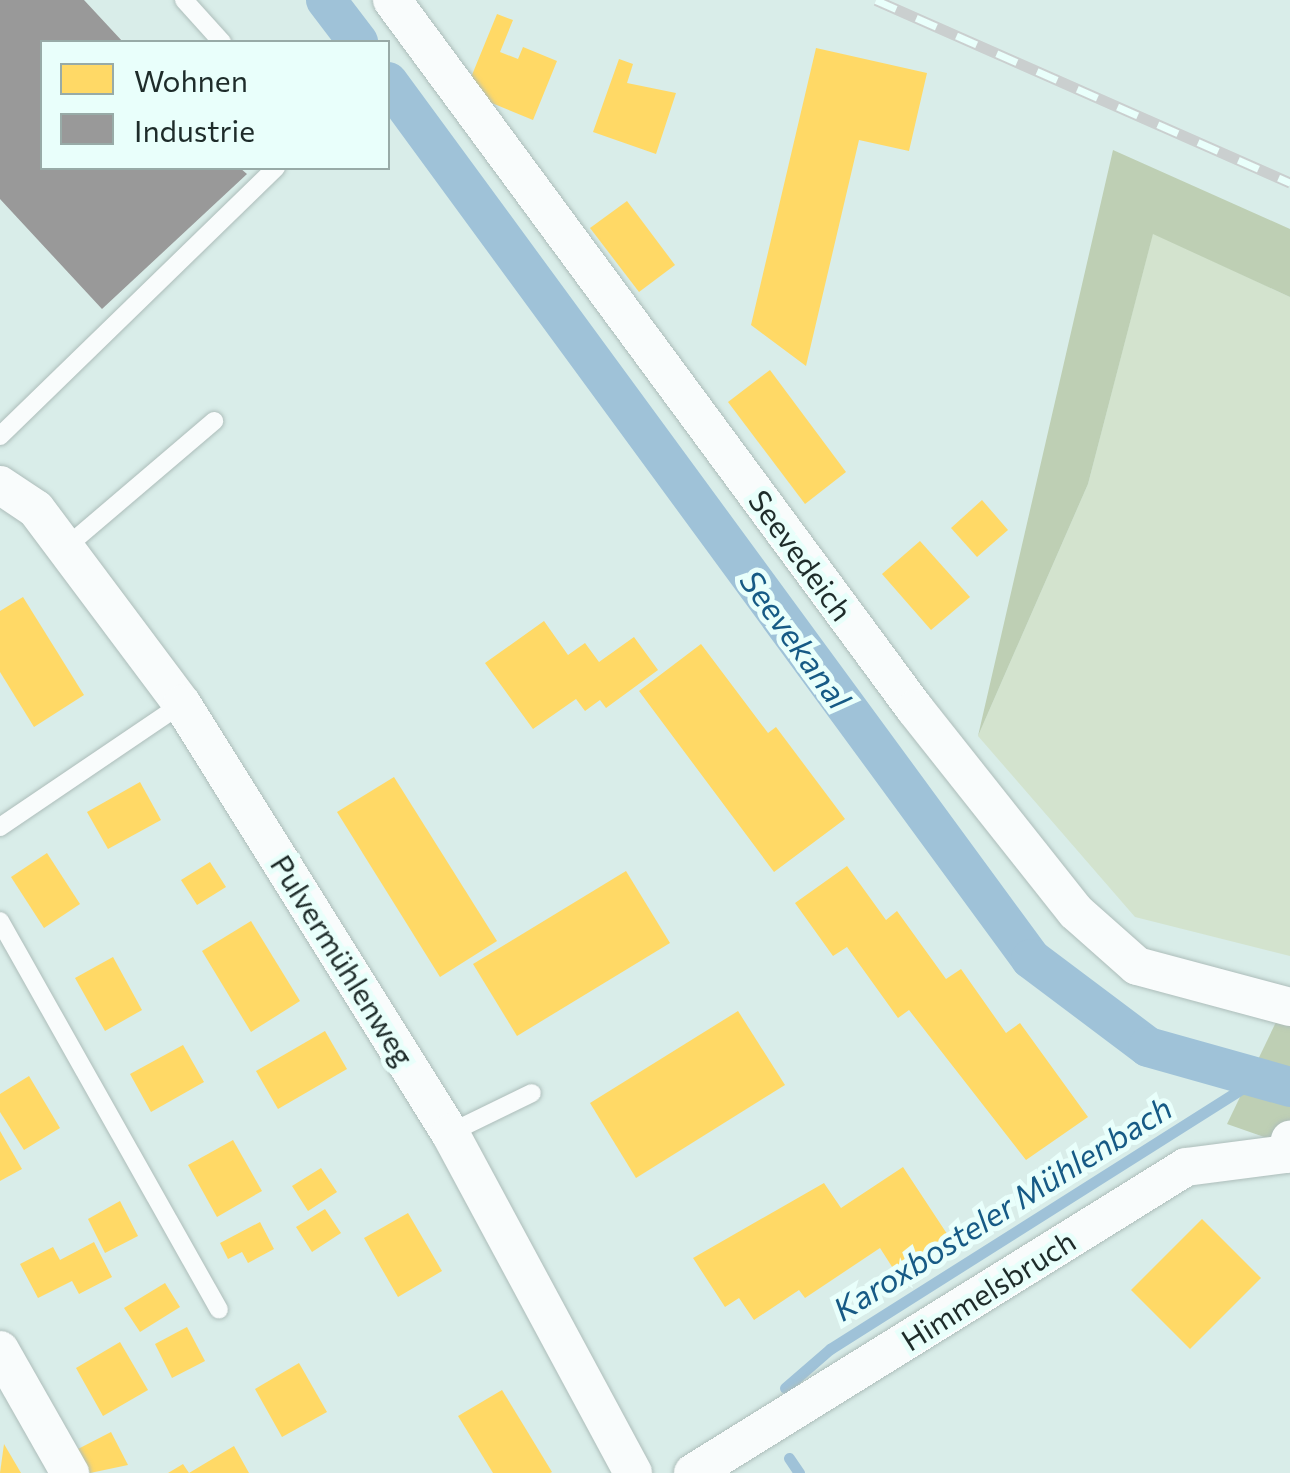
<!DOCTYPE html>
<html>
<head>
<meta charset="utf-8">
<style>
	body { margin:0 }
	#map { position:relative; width:1290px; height:1473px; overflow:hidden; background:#d9ede9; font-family:Commissioner,sans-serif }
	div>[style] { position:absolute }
	.green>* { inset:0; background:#d3e3ce }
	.forest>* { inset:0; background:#becfb4 }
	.homes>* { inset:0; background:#ffd966 }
	.industry>* { inset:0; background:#999 }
	.stream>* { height:11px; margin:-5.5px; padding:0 5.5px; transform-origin:5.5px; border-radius:5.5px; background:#9fc2d8 }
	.canal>* { height:40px; margin:-20px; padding:0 20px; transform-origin:20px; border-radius:20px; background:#9fc2d8 }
	.roads { filter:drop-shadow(0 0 2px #adbdba) drop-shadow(0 0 2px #adbdba) }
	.lane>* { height:18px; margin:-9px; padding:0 9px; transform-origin:9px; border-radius:9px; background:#f9fcfc }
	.street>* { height:38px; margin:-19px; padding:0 19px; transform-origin:19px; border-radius:19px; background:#f9fcfc }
	.rail>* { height:11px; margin-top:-5.5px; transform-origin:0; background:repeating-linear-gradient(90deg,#e9fffb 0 22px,#cacfcf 0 44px); box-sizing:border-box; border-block:2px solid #cacfcf }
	span { translate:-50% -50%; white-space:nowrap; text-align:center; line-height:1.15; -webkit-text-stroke:10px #e9fffb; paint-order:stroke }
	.street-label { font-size:30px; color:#1e2c2a }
	.water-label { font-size:32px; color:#165a85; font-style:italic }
	.legend { position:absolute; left:40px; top:40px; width:350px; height:130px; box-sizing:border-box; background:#e9fffb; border:2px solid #98aba7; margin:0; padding:12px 18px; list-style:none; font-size:30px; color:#1e2c2a }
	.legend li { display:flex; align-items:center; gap:20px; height:50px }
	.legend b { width:50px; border:2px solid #98aba7 }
</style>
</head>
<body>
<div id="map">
	<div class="green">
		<div style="clip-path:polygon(1153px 233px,1290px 297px,1290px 956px,1135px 917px,978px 736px,1088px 484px)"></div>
	</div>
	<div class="forest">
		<div style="clip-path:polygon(1113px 150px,1290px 229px,1290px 297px,1153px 234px,1088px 484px,978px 736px)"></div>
		<div style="clip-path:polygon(1290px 993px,1290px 1146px,1227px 1124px)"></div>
	</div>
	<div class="homes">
		<div style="clip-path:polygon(497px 14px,513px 20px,500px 52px,518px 59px,523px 47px,557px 61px,533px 120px,465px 92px)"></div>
		<div style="clip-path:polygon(816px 48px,927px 73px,909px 151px,859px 140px,806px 366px,751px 325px)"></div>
		<div style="clip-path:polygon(619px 59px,633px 64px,627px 83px,676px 93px,656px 154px,593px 132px)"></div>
		<div style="clip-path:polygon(627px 201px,675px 265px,639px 292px,590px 228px)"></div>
		<div style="clip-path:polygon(770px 370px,846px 472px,805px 504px,728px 402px)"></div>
		<div style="clip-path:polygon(982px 500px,1008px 530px,977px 557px,951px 528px)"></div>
		<div style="clip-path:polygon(920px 541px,970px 597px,931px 630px,882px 574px)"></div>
		<div style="clip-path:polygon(23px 597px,84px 695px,34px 727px,0 672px,0 611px)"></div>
		<div style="clip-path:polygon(544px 621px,568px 655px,585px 643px,599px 662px,634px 637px,658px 670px,606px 708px,600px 700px,585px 711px,576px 699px,533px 729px,485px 663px)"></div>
		<div style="clip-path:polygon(701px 644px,768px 733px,776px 727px,845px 819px,774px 872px,639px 691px)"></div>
		<div style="clip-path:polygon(394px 777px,497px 941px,440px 977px,337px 812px)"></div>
		<div style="clip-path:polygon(140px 782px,161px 820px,108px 849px,87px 812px)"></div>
		<div style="clip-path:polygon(47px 853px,80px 904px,44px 928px,11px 877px)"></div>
		<div style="clip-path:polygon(210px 862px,226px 887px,197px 905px,181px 880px)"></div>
		<div style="clip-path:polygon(847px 866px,886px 920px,897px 911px,946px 979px,961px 969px,1006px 1033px,1020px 1023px,1088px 1117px,1026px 1160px,909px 1010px,898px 1018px,847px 947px,833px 956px,795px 903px)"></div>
		<div style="clip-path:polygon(626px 871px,670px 943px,517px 1036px,473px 964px)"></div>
		<div style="clip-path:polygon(251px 921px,300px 1001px,251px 1032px,202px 951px)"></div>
		<div style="clip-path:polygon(113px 957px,142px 1010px,105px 1031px,75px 978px)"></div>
		<div style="clip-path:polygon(738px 1011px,785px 1085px,636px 1178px,590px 1103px)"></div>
		<div style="clip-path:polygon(325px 1031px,347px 1069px,278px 1109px,256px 1071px)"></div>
		<div style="clip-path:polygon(183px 1045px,204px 1082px,151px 1112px,130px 1074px)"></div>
		<div style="clip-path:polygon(29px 1076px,60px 1128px,24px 1150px,0 1112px,0 1094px)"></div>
		<div style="clip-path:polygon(0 1131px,22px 1169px,0 1181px)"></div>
		<div style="clip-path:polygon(233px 1140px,262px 1191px,217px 1217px,188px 1165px)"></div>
		<div style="clip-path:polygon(903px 1167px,957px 1249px,903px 1284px,880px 1248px,805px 1298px,799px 1290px,754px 1320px,739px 1298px,725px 1307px,693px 1258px,824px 1183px,841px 1208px)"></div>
		<div style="clip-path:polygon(321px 1168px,337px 1192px,308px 1211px,292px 1186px)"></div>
		<div style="clip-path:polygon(120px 1201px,138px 1236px,105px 1253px,88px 1219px)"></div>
		<div style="clip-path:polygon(325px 1209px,341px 1233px,312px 1252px,296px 1227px)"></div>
		<div style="clip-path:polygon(408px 1213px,442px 1271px,398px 1297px,364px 1238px)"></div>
		<div style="clip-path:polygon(1202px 1219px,1261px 1278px,1190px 1349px,1131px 1290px)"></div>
		<div style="clip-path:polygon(260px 1222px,274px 1249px,248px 1263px,242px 1252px,228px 1259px,220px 1243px)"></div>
		<div style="clip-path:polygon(94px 1242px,112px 1277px,79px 1294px,72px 1281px,38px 1298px,20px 1264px,53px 1247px,60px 1260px)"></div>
		<div style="clip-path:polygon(165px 1283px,180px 1307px,140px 1332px,124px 1308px)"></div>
		<div style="clip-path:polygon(187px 1327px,205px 1361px,172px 1378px,155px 1344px)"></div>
		<div style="clip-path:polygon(120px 1342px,148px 1390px,103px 1416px,76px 1368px)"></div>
		<div style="clip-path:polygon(299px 1363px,327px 1412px,282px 1437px,255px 1389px)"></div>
		<div style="clip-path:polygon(502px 1390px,552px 1472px,550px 1473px,493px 1473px,458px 1416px)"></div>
		<div style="clip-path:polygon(111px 1432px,128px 1465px,90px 1473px,78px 1449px)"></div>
		<div style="clip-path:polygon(4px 1444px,21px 1473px,0 1473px)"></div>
		<div style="clip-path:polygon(234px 1446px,249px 1473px,168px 1473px,183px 1464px,189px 1473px)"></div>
	</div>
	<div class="industry">
		<div style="clip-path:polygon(0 0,84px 0,123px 42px,42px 42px,42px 168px,240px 168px,247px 174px,102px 309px,0 199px)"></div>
	</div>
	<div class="stream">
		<div style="left:785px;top:1388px;width:60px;rotate:-40.9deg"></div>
		<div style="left:830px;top:1349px;width:502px;rotate:-32.3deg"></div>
		<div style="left:789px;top:1458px;width:18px;rotate:56deg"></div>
	</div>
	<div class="canal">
		<div style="left:326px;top:0;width:53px;rotate:52.7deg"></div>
		<div style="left:388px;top:82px;width:1087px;rotate:53.75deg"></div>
		<div style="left:1031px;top:959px;width:146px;rotate:36.9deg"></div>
		<div style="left:1148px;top:1047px;width:148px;rotate:15.7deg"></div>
	</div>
	<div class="roads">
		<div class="lane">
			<div style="left:184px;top:0;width:57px;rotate:47.9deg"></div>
			<div style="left:0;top:436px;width:385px;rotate:-44.2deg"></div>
			<div style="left:65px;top:548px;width:196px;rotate:-40.4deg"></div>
			<div style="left:0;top:827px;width:220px;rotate:-34.1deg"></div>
			<div style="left:0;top:921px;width:446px;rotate:60.6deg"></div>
			<div style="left:450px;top:1133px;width:91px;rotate:-26deg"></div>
		</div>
		<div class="street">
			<div style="left:392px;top:0;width:881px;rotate:53.59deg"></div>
			<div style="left:915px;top:709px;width:259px;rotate:51.6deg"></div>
			<div style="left:1076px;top:912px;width:81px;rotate:41.5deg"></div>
			<div style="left:1137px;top:966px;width:158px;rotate:15deg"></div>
			<div style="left:0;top:485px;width:43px;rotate:33.7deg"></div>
			<div style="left:36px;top:509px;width:244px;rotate:53.2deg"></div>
			<div style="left:182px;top:704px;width:506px;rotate:58.01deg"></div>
			<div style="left:450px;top:1133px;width:386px;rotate:61.7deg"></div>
			<div style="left:0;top:1350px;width:142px;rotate:60.4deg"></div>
			<div style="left:693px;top:1473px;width:580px;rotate:-31.83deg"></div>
			<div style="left:1186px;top:1167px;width:101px;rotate:-7.4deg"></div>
			<div style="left:1286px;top:1154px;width:15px;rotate:-74deg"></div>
		</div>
	</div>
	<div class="rail">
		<div style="left:876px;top:0;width:453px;rotate:23.8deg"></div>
	</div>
	<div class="street-label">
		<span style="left:801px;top:555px;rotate:54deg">Seevedeich</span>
		<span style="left:343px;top:960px;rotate:58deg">Pulvermühlenweg</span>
		<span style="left:988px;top:1290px;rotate:-32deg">Himmelsbruch</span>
	</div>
	<div class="water-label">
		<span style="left:796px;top:639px;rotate:54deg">Seevekanal</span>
		<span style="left:1002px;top:1208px;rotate:-32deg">Karoxbosteler Mühlenbach</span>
	</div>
	<ul class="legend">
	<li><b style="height:28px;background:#ffd966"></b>Wohnen</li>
	<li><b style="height:28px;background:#999"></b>Industrie</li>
	</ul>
</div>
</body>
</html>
